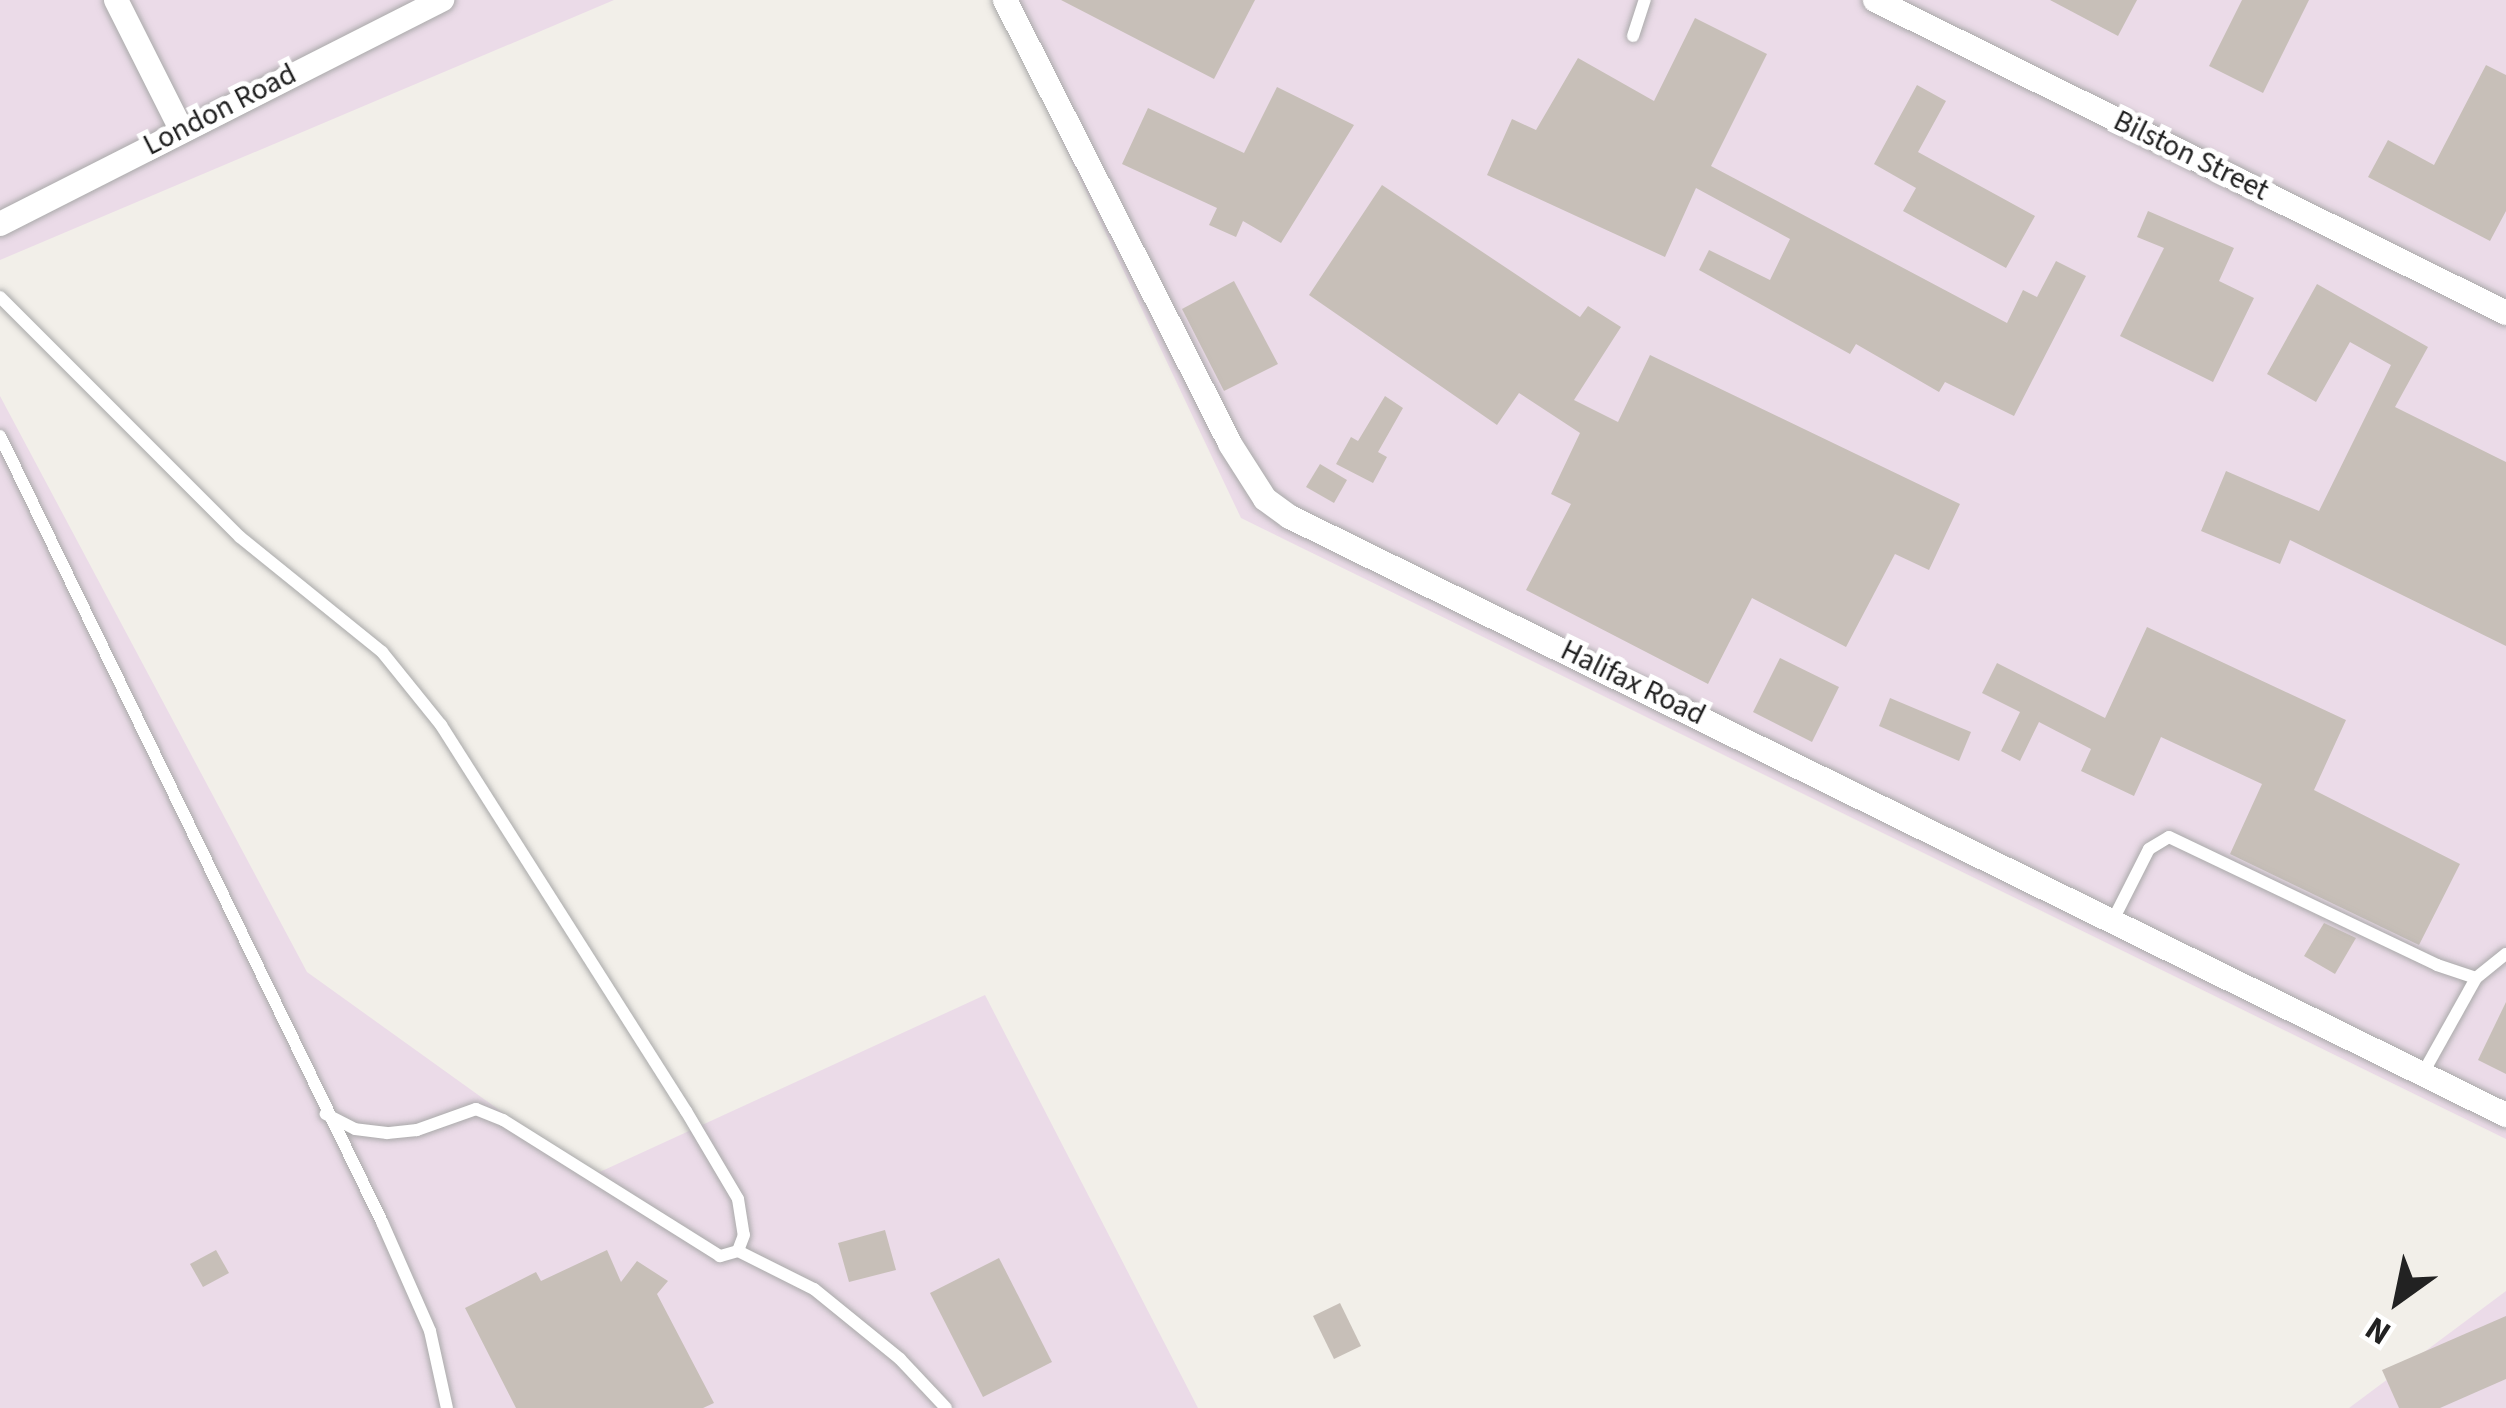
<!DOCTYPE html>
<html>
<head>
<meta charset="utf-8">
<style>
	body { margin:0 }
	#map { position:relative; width:2506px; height:1408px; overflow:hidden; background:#f2efe9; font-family:"Source Sans 3",sans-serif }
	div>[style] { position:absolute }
	.industrial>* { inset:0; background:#ebdbe8 }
	.building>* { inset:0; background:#c7bfb8 }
	.roads { filter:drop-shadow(0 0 3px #a9a9a9) drop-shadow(0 0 3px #a9a9a9) }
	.service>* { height:12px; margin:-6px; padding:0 6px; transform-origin:6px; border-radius:6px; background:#fff }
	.minor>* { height:24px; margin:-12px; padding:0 12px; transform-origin:12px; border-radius:12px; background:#fff }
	span { translate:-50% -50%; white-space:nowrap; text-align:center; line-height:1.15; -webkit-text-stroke:10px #fff; paint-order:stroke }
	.street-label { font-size:30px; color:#222 }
	.north { position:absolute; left:2338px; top:1240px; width:120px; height:120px; -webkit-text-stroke:9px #fff; paint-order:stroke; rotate:213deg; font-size:33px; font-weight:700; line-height:48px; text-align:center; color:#222 }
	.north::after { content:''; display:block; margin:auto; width:42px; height:54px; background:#222; clip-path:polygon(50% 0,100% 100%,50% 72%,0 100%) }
</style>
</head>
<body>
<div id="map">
	<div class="industrial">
		<div style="clip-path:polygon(0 0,614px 0,0 260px)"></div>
		<div style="clip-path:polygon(995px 0,2506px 0,2506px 1139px,1241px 518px)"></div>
		<div style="clip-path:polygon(0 396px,307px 972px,591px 1176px,985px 995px,1198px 1408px,0 1408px)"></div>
		<div style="clip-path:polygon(2506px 1291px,2506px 1408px,2349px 1408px)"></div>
	</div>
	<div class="building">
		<div style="clip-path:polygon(1061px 0,1255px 0,1214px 79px)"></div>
		<div style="clip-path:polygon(2050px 0,2137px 0,2118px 36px)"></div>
		<div style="clip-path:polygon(2242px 0,2309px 0,2263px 93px,2209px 66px)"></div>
		<div style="clip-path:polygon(1695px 18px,1767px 54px,1711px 166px,2007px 323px,2023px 290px,2037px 297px,2056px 261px,2086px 276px,2014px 416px,1945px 382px,1939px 392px,1856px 344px,1850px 354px,1699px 270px,1709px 250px,1770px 280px,1790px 239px,1696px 188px,1665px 257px,1487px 175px,1512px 119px,1536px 130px,1578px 58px,1654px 101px)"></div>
		<div style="clip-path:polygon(2486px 65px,2506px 75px,2506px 211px,2490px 241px,2368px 177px,2388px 140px,2434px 165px)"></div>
		<div style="clip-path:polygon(1917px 85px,1946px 101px,1918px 152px,2035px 216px,2006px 268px,1903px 211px,1916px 188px,1874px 164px)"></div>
		<div style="clip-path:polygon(1277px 87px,1354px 125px,1281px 243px,1243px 221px,1236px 237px,1209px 225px,1217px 208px,1122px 164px,1148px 108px,1244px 153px)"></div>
		<div style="clip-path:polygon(1382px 185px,1580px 317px,1588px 306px,1621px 327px,1574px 400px,1618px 422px,1650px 355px,1960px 504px,1929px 570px,1895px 554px,1846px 647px,1752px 598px,1708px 684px,1526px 590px,1571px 504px,1551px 494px,1580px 433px,1519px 393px,1497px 425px,1309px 295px)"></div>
		<div style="clip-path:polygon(2148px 211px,2234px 248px,2219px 281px,2254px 298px,2213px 382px,2120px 336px,2164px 248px,2137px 237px)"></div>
		<div style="clip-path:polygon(1234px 281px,1278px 364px,1224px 391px,1182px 309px)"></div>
		<div style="clip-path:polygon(2317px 284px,2428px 347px,2395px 407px,2506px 462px,2506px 646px,2290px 540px,2280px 564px,2201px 531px,2226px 471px,2319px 511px,2391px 365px,2350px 342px,2316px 402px,2267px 374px)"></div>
		<div style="clip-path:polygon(1385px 396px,1403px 408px,1378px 452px,1387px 457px,1373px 483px,1336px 464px,1351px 437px,1358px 441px)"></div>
		<div style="clip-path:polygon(1320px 464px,1347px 480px,1334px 503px,1306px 487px)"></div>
		<div style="clip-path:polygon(2147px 627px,2346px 720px,2314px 790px,2460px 864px,2419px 945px,2230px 854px,2262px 784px,2161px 737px,2134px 796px,2081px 771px,2091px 749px,2039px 722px,2020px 761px,2001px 751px,2020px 712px,1982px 693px,1997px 663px,2105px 718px)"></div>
		<div style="clip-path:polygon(1780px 658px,1839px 687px,1812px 742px,1753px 712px)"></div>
		<div style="clip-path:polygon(1890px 698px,1971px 732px,1959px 761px,1879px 726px)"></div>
		<div style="clip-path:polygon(2324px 923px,2356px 938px,2335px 974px,2304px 956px)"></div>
		<div style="clip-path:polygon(2506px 1002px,2506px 1074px,2478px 1060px)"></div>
		<div style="clip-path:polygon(885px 1230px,896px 1270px,849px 1282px,838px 1243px)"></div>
		<div style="clip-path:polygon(216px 1250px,229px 1273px,203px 1287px,190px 1264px)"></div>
		<div style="clip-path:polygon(607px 1250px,621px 1282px,637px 1261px,668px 1281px,657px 1294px,714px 1403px,703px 1408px,516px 1408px,465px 1308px,536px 1272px,541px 1281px)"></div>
		<div style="clip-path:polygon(999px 1258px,1052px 1362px,983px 1397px,930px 1293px)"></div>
		<div style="clip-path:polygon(1340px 1303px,1361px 1346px,1334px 1359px,1313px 1316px)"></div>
		<div style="clip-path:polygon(2506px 1316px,2506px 1379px,2440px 1408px,2399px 1408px,2382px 1370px)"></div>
	</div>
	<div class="roads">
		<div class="service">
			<div style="left:1633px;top:36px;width:38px;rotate:-72deg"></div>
			<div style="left:0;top:297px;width:339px;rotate:45deg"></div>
			<div style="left:240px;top:537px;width:183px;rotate:39deg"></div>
			<div style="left:382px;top:652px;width:94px;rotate:51.1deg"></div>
			<div style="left:441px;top:725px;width:457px;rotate:57.6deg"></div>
			<div style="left:686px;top:1111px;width:102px;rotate:59.4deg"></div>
			<div style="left:738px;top:1199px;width:36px;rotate:81deg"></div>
			<div style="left:744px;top:1235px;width:17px;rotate:111deg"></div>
			<div style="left:738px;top:1251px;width:19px;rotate:164deg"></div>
			<div style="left:720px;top:1256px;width:256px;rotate:-147.9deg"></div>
			<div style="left:503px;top:1120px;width:29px;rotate:-158deg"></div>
			<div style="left:476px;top:1109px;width:63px;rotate:160.4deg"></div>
			<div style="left:417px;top:1130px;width:30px;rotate:174deg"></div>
			<div style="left:387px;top:1133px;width:32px;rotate:-173deg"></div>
			<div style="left:355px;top:1129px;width:33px;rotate:-153deg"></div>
			<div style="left:0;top:436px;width:874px;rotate:64.08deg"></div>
			<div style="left:382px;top:1222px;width:119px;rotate:66.2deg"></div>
			<div style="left:430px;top:1331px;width:79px;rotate:77.6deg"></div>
			<div style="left:2114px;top:918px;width:77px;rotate:-63.1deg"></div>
			<div style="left:2149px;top:849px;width:23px;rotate:-31deg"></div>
			<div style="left:2169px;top:837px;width:297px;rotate:25.5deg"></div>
			<div style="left:2437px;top:965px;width:41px;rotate:18.4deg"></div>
			<div style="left:2476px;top:978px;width:38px;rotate:-39deg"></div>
			<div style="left:2423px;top:1073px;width:109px;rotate:-60.8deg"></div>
			<div style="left:738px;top:1251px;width:85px;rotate:26.6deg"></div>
			<div style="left:814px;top:1289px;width:111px;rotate:39.1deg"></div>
			<div style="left:900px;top:1359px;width:67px;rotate:46.8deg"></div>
		</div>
		<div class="minor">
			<div style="left:116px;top:0;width:144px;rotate:63.3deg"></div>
			<div style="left:1005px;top:0;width:498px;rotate:63.1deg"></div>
			<div style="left:1230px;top:444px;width:65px;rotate:57.5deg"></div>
			<div style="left:1265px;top:499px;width:31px;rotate:36deg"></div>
			<div style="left:1290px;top:517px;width:1355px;rotate:26.19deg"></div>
			<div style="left:1875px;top:0;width:704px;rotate:26.38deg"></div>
			<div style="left:0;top:224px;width:496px;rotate:-26.9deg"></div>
		</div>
	</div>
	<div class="street-label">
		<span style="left:220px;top:110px;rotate:-27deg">London Road</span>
		<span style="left:2191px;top:156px;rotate:26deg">Bilston Street</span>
		<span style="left:1633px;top:683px;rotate:26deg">Halifax Road</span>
	</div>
	<div class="north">N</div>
</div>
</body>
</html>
